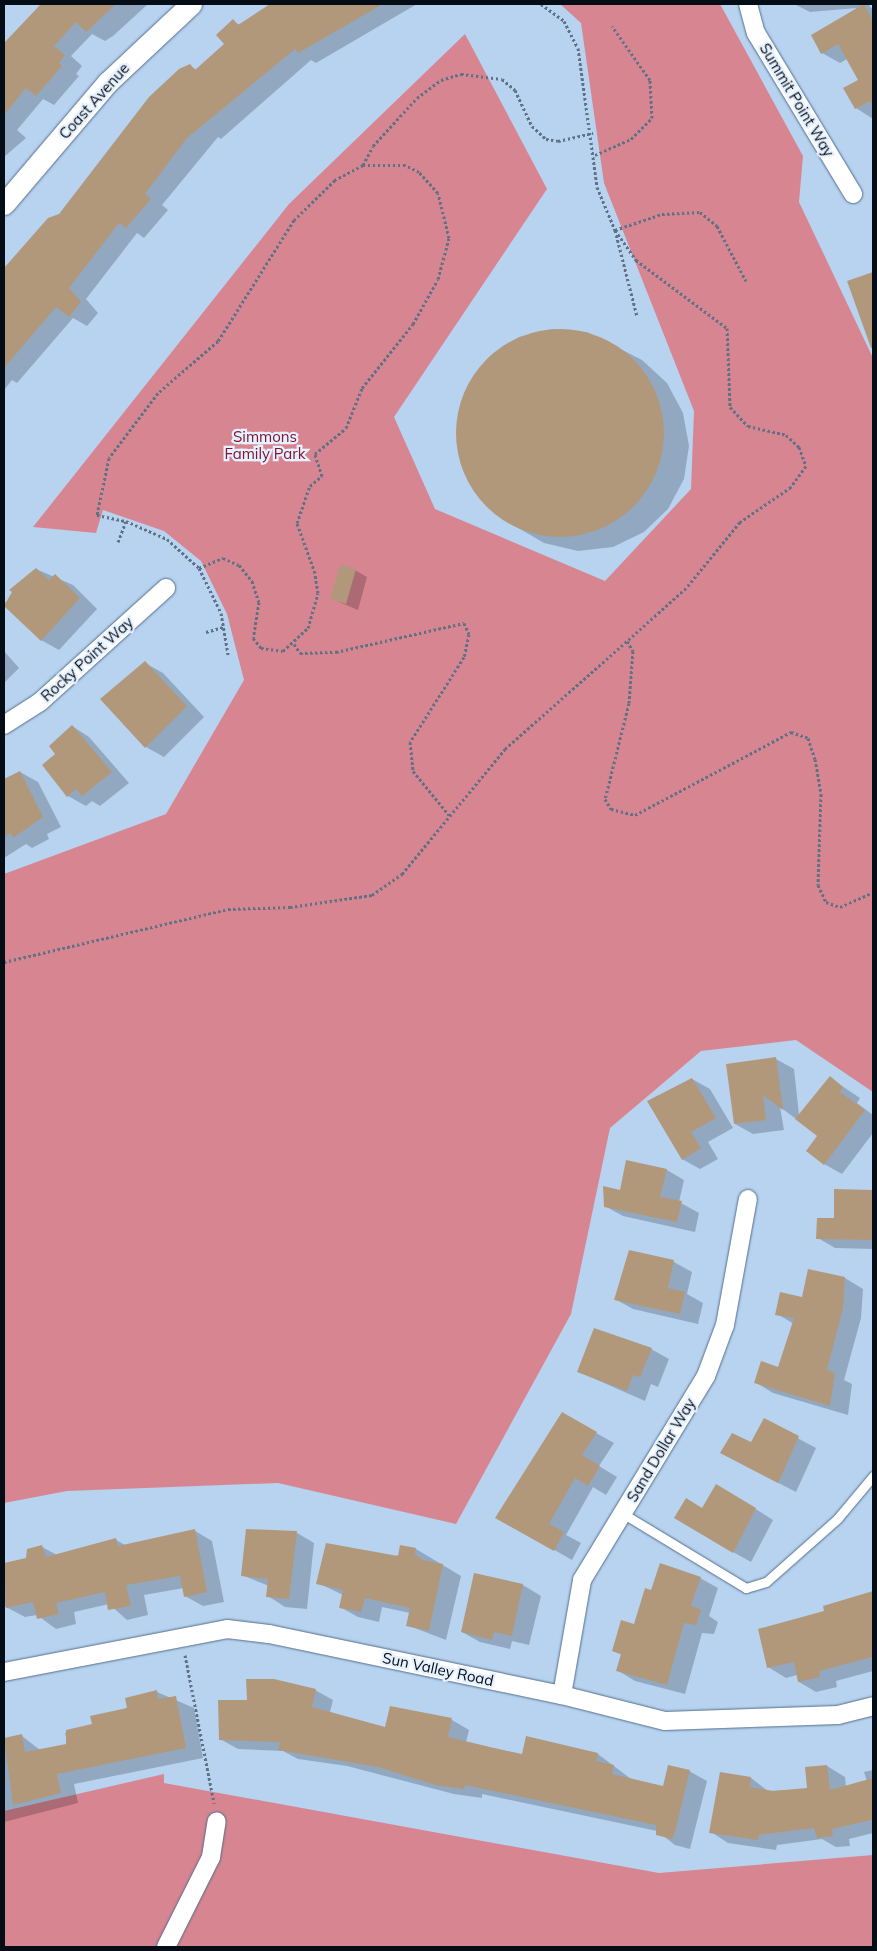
<!DOCTYPE html>
<html>
<head>
<meta charset="utf-8">
<style>
	body { margin:0 }
	#map { position:relative; width:877px; height:1951px; overflow:hidden; background:#b7d3f0; font-family:Mulish,sans-serif }
	div>[style] { position:absolute }
	.green>* { inset:0; background:#d88592 }
	.shadow>* { inset:0; background:#0003 }
	.building>* { inset:0; background:#b2987b }
	.round { border-radius:50% }
	.path>* { height:3px; margin-top:-1.5px; transform-origin:0; background:repeating-linear-gradient(90deg,#5f7184 0 2.5px,transparent 0 5px) }
	.roads { filter:drop-shadow(0 0 1px #556e89) drop-shadow(0 0 1px #556e89) }
	.service>* { height:9px; margin:-4.5px; padding:0 4.5px; transform-origin:4.5px; border-radius:4.5px; background:#fff }
	.minor>* { height:18px; margin:-9px; padding:0 9px; transform-origin:9px; border-radius:9px; background:#fff }
	.tertiary>* { height:21px; margin:-10.5px; padding:0 10.5px; transform-origin:10.5px; border-radius:10.5px; background:#fff }
	span { translate:-50% -50%; white-space:nowrap; text-align:center; line-height:1.15; -webkit-text-stroke:4.5px #e6f1fe; paint-order:stroke }
	.street-label { font-size:15px; color:#040c16 }
	.park-label { font-size:15px; color:#811435 }
	.frame { position:absolute; inset:0; border:5px solid #040c16; pointer-events:none }
</style>
</head>
<body>
<div id="map">
	<div class="green">
		<div style="clip-path:polygon(560px 4px,720px 4px,803px 156px,799px 202px,873px 358px,873px 1092px,796px 1040px,701px 1051px,610px 1128px,571px 1314px,456px 1524px,278px 1483px,67px 1491px,4px 1503px,4px 874px,166px 814px,244px 680px,227px 614px,201px 561px,164px 531px,103px 510px,96px 533px,33px 527px,289px 204px,465px 34px,547px 189px,394px 417px,435px 509px,605px 581px,691px 489px,694px 411px,604px 183px,581px 23px)"></div>
		<div style="clip-path:polygon(164px 1774px,164px 1783px,659px 1873px,873px 1855px,873px 1947px,4px 1947px,4px 1811px)"></div>
	</div>
	<div class="shadow">
		<div style="clip-path:polygon(41px 4px,148px 4px,113px 36px,105px 41px,92px 34px,71px 56px,82px 66px,76px 74px,79px 76px,54px 105px,43px 99px,17px 130px,26px 138px,4px 157px,4px 46px)"></div>
		<div style="clip-path:polygon(271px 4px,417px 4px,316px 63px,311px 60px,221px 139px,218px 137px,162px 205px,168px 210px,144px 238px,137px 233px,86px 299px,98px 313px,87px 326px,73px 318px,17px 383px,12px 380px,4px 390px,4px 288px,11px 280px,4px 274px,8px 266px,60px 215px,190px 66px,197px 70px,226px 44px,233px 21px,240px 25px)"></div>
		<div style="clip-path:polygon(794px 4px,868px 4px,873px 10px,873px 119px,856px 108px,860px 80px,847px 59px,840px 63px,822px 53px,813px 36px,857px 8px,810px 12px)"></div>
		<div style="clip-path:polygon(873px 273px,873px 334px,866px 330px,849px 282px)"></div>
		<div style="clip-path:polygon(553px 329px,587px 332px,642px 360px,667px 383px,683px 413px,689px 446px,684px 479px,668px 509px,644px 532px,613px 547px,578px 551px,544px 543px,520px 529px,491px 510px,469px 483px,458px 451px,458px 416px,469px 383px,490px 356px,519px 337px)"></div>
		<div style="clip-path:polygon(36px 569px,73px 585px,97px 609px,59px 650px,41px 640px,4px 604px)"></div>
		<div style="clip-path:polygon(355px 570px,367px 577px,358px 610px,332px 599px)"></div>
		<div style="clip-path:polygon(4px 651px,19px 668px,4px 683px)"></div>
		<div style="clip-path:polygon(145px 663px,163px 673px,204px 717px,164px 757px,146px 747px)"></div>
		<div style="clip-path:polygon(72px 726px,89px 737px,129px 783px,100px 806px,92px 801px,86px 806px,68px 796px,44px 765px,57px 754px)"></div>
		<div style="clip-path:polygon(20px 772px,38px 782px,61px 827px,47px 834px,49px 839px,32px 848px,26px 844px,4px 858px,4px 779px)"></div>
		<div style="clip-path:polygon(776px 1059px,794px 1069px,799px 1115px,830px 1078px,860px 1098px,857px 1103px,873px 1115px,873px 1133px,842px 1174px,824px 1164px,819px 1136px,780px 1107px,784px 1130px,753px 1134px,735px 1124px)"></div>
		<div style="clip-path:polygon(692px 1079px,710px 1089px,733px 1128px,708px 1142px,718px 1159px,700px 1169px,682px 1159px)"></div>
		<div style="clip-path:polygon(667px 1170px,684px 1180px,679px 1202px,699px 1213px,695px 1232px,623px 1216px,605px 1206px,621px 1191px)"></div>
		<div style="clip-path:polygon(836px 1191px,873px 1191px,873px 1249px,835px 1248px,818px 1238px,835px 1219px)"></div>
		<div style="clip-path:polygon(629px 1252px,674px 1262px,692px 1272px,687px 1294px,703px 1303px,698px 1324px,633px 1309px,615px 1299px)"></div>
		<div style="clip-path:polygon(809px 1270px,845px 1278px,863px 1289px,861px 1318px,844px 1380px,852px 1384px,848px 1415px,773px 1393px,755px 1382px,779px 1368px,794px 1324px,777px 1314px,803px 1299px)"></div>
		<div style="clip-path:polygon(651px 1349px,669px 1359px,658px 1387px,651px 1384px,645px 1401px,579px 1372px)"></div>
		<div style="clip-path:polygon(562px 1414px,614px 1443px,599px 1466px,617px 1477px,606px 1495px,593px 1487px,566px 1535px,581px 1543px,572px 1560px,497px 1517px)"></div>
		<div style="clip-path:polygon(764px 1420px,816px 1448px,796px 1492px,740px 1463px)"></div>
		<div style="clip-path:polygon(735px 1496px,773px 1520px,751px 1562px,733px 1552px,703px 1509px)"></div>
		<div style="clip-path:polygon(195px 1531px,212px 1541px,224px 1602px,203px 1606px,185px 1596px,184px 1588px,144px 1595px,148px 1615px,127px 1620px,109px 1604px,74px 1612px,76px 1624px,56px 1629px,37px 1615px,25px 1617px,4px 1606px,4px 1565px,27px 1559px,42px 1547px,57px 1555px,116px 1540px,127px 1546px)"></div>
		<div style="clip-path:polygon(297px 1533px,314px 1543px,307px 1609px,285px 1607px,268px 1596px,269px 1586px,242px 1575px)"></div>
		<div style="clip-path:polygon(416px 1549px,461px 1576px,446px 1640px,407px 1625px,410px 1613px,382px 1607px,379px 1622px,358px 1617px,340px 1607px,343px 1595px,318px 1583px)"></div>
		<div style="clip-path:polygon(475px 1575px,523px 1585px,541px 1596px,529px 1645px,512px 1641px,510px 1649px,480px 1642px,462px 1632px)"></div>
		<div style="clip-path:polygon(700px 1578px,718px 1588px,709px 1616px,718px 1622px,714px 1634px,702px 1633px,685px 1694px,635px 1681px,617px 1670px,622px 1655px,613px 1651px,635px 1625px,652px 1592px)"></div>
		<div style="clip-path:polygon(871px 1593px,873px 1671px,836px 1681px,837px 1687px,816px 1692px,799px 1682px,797px 1675px,786px 1678px,768px 1667px,826px 1612px)"></div>
		<div style="clip-path:polygon(315px 1690px,333px 1700px,330px 1712px,386px 1729px,452px 1720px,469px 1730px,466px 1742px,523px 1755px,598px 1754px,631px 1779px,664px 1787px,689px 1771px,707px 1781px,690px 1849px,675px 1845px,657px 1831px,482px 1794px,482px 1798px,454px 1794px,347px 1766px,298px 1759px,283px 1751px,238px 1749px,220px 1739px,248px 1701px)"></div>
		<div style="clip-path:polygon(157px 1692px,194px 1708px,203px 1758px,74px 1784px,78px 1803px,4px 1822px,4px 1740px,22px 1736px,40px 1750px,68px 1745px,65px 1733px,93px 1725px)"></div>
		<div style="clip-path:polygon(873px 1764px,873px 1833px,849px 1839px,850px 1846px,836px 1847px,822px 1839px,777px 1845px,776px 1850px,728px 1843px,711px 1832px,721px 1774px,751px 1778px,768px 1791px,809px 1789px,807px 1769px,827px 1766px,845px 1777px,846px 1787px,867px 1781px,864px 1772px,873px 1770px)"></div>
	</div>
	<div class="building">
		<div style="clip-path:polygon(41px 4px,116px 4px,86px 32px,76px 22px,54px 46px,65px 55px,59px 63px,62px 66px,36px 96px,26px 88px,4px 115px,4px 43px)"></div>
		<div style="clip-path:polygon(270px 4px,383px 4px,298px 53px,295px 49px,187px 138px,145px 194px,151px 199px,126px 228px,119px 223px,69px 288px,81px 302px,69px 317px,56px 307px,4px 368px,4px 268px,48px 218px,59px 214px,149px 97px,179px 69px,190px 64px,195px 70px,224px 44px,216px 35px,233px 19px,238px 25px)"></div>
		<div style="clip-path:polygon(864px 4px,873px 21px,873px 107px,870px 101px,855px 109px,843px 88px,858px 80px,838px 44px,821px 54px,811px 35px)"></div>
		<div style="clip-path:polygon(873px 272px,873px 348px,871px 348px,847px 281px)"></div>
		<div class="round" style="left:456px;top:329px;width:208px;height:208px"></div>
		<div style="clip-path:polygon(340px 565px,356px 569px,346px 604px,330px 599px)"></div>
		<div style="clip-path:polygon(36px 568px,49px 580px,55px 574px,80px 598px,41px 641px,4px 606px,12px 592px,9px 590px)"></div>
		<div style="clip-path:polygon(145px 661px,187px 706px,145px 748px,100px 699px)"></div>
		<div style="clip-path:polygon(72px 725px,112px 772px,82px 796px,76px 789px,67px 797px,42px 765px,55px 754px,49px 746px)"></div>
		<div style="clip-path:polygon(20px 771px,43px 817px,13px 838px,11px 833px,4px 837px,4px 779px)"></div>
		<div style="clip-path:polygon(776px 1057px,783px 1110px,763px 1095px,766px 1120px,734px 1124px,726px 1064px)"></div>
		<div style="clip-path:polygon(830px 1076px,843px 1087px,840px 1092px,865px 1110px,824px 1165px,806px 1151px,817px 1136px,795px 1119px)"></div>
		<div style="clip-path:polygon(692px 1078px,716px 1118px,691px 1132px,701px 1148px,682px 1160px,647px 1101px)"></div>
		<div style="clip-path:polygon(626px 1160px,667px 1169px,660px 1197px,682px 1201px,677px 1222px,604px 1207px,603px 1186px,620px 1190px)"></div>
		<div style="clip-path:polygon(834px 1189px,873px 1190px,873px 1240px,816px 1239px,817px 1218px,834px 1218px)"></div>
		<div style="clip-path:polygon(629px 1250px,674px 1260px,668px 1288px,685px 1292px,680px 1314px,614px 1300px)"></div>
		<div style="clip-path:polygon(808px 1269px,845px 1277px,843px 1308px,827px 1370px,835px 1373px,830px 1406px,754px 1383px,761px 1361px,778px 1367px,794px 1318px,775px 1315px,780px 1292px,802px 1297px)"></div>
		<div style="clip-path:polygon(594px 1328px,652px 1348px,640px 1377px,633px 1375px,627px 1391px,577px 1372px)"></div>
		<div style="clip-path:polygon(562px 1412px,597px 1432px,582px 1455px,600px 1466px,588px 1486px,575px 1478px,549px 1524px,564px 1532px,554px 1551px,495px 1518px)"></div>
		<div style="clip-path:polygon(764px 1418px,799px 1436px,778px 1483px,720px 1453px,732px 1433px,751px 1442px)"></div>
		<div style="clip-path:polygon(716px 1484px,756px 1508px,733px 1553px,674px 1518px,686px 1498px,702px 1508px)"></div>
		<div style="clip-path:polygon(195px 1529px,207px 1592px,184px 1597px,180px 1576px,126px 1585px,131px 1606px,108px 1610px,105px 1592px,56px 1603px,59px 1614px,37px 1619px,33px 1602px,6px 1608px,4px 1563px,26px 1558px,27px 1549px,42px 1545px,46px 1557px,116px 1538px,118px 1546px)"></div>
		<div style="clip-path:polygon(246px 1529px,297px 1531px,289px 1599px,266px 1597px,268px 1579px,241px 1576px)"></div>
		<div style="clip-path:polygon(326px 1543px,398px 1556px,400px 1545px,416px 1548px,415px 1554px,423px 1560px,443px 1564px,429px 1631px,406px 1626px,410px 1608px,365px 1598px,361px 1612px,339px 1608px,343px 1590px,316px 1584px)"></div>
		<div style="clip-path:polygon(660px 1563px,701px 1577px,691px 1605px,701px 1610px,696px 1625px,684px 1623px,667px 1685px,616px 1671px,621px 1654px,612px 1651px,621px 1620px,634px 1624px,645px 1588px,651px 1590px)"></div>
		<div style="clip-path:polygon(474px 1573px,523px 1584px,512px 1636px,494px 1632px,492px 1640px,461px 1632px)"></div>
		<div style="clip-path:polygon(873px 1591px,872px 1657px,819px 1671px,820px 1677px,798px 1682px,794px 1662px,767px 1668px,758px 1629px,824px 1611px,823px 1606px)"></div>
		<div style="clip-path:polygon(246px 1679px,274px 1679px,316px 1689px,312px 1707px,385px 1727px,390px 1706px,452px 1718px,448px 1737px,494px 1748px,522px 1754px,526px 1736px,598px 1753px,596px 1761px,614px 1765px,612px 1774px,663px 1786px,668px 1765px,690px 1770px,675px 1832px,672px 1839px,656px 1835px,656px 1825px,465px 1785px,464px 1789px,435px 1785px,378px 1767px,278px 1750px,280px 1742px,219px 1740px,218px 1700px,247px 1700px)"></div>
		<div style="clip-path:polygon(157px 1690px,158px 1699px,176px 1696px,186px 1748px,57px 1774px,61px 1793px,13px 1805px,4px 1738px,22px 1734px,25px 1752px,66px 1744px,66px 1730px,92px 1724px,90px 1716px,127px 1708px,125px 1698px)"></div>
		<div style="clip-path:polygon(827px 1765px,830px 1790px,873px 1778px,872px 1820px,832px 1829px,833px 1836px,817px 1838px,814px 1828px,759px 1835px,758px 1840px,709px 1833px,720px 1772px,751px 1777px,750px 1787px,773px 1791px,807px 1788px,805px 1767px)"></div>
	</div>
	<div class="path">
		<div style="left:541px;top:4px;width:29px;rotate:36deg"></div>
		<div style="left:564px;top:21px;width:30px;rotate:63deg"></div>
		<div style="left:578px;top:48px;width:140px;rotate:82.2deg"></div>
		<div style="left:597px;top:187px;width:47px;rotate:67.3deg"></div>
		<div style="left:615px;top:230px;width:89px;rotate:75.7deg"></div>
		<div style="left:595px;top:155px;width:39px;rotate:-24deg"></div>
		<div style="left:631px;top:139px;width:30px;rotate:-45deg"></div>
		<div style="left:652px;top:118px;width:38px;rotate:-93deg"></div>
		<div style="left:650px;top:80px;width:66px;rotate:-125.1deg"></div>
		<div style="left:363px;top:165px;width:21px;rotate:-62deg"></div>
		<div style="left:373px;top:146px;width:65px;rotate:-47.5deg"></div>
		<div style="left:417px;top:98px;width:30px;rotate:-37deg"></div>
		<div style="left:441px;top:80px;width:21px;rotate:-17deg"></div>
		<div style="left:461px;top:74px;width:41px;rotate:7deg"></div>
		<div style="left:502px;top:79px;width:17px;rotate:40deg"></div>
		<div style="left:515px;top:90px;width:40px;rotate:65deg"></div>
		<div style="left:532px;top:126px;width:19px;rotate:43deg"></div>
		<div style="left:546px;top:139px;width:12px;rotate:9deg"></div>
		<div style="left:558px;top:141px;width:36px;rotate:-13deg"></div>
		<div style="left:615px;top:230px;width:37px;rotate:55deg"></div>
		<div style="left:636px;top:260px;width:114px;rotate:36.8deg"></div>
		<div style="left:727px;top:328px;width:79px;rotate:87.8deg"></div>
		<div style="left:730px;top:407px;width:26px;rotate:47deg"></div>
		<div style="left:748px;top:426px;width:39px;rotate:13deg"></div>
		<div style="left:786px;top:435px;width:18px;rotate:43deg"></div>
		<div style="left:799px;top:447px;width:20px;rotate:70deg"></div>
		<div style="left:806px;top:466px;width:26px;rotate:126deg"></div>
		<div style="left:791px;top:487px;width:62px;rotate:145.5deg"></div>
		<div style="left:740px;top:522px;width:85px;rotate:129.3deg"></div>
		<div style="left:686px;top:588px;width:79px;rotate:138.1deg"></div>
		<div style="left:615px;top:230px;width:50px;rotate:-18.8deg"></div>
		<div style="left:662px;top:214px;width:38px;rotate:-3deg"></div>
		<div style="left:700px;top:212px;width:22px;rotate:39deg"></div>
		<div style="left:717px;top:226px;width:62px;rotate:62.2deg"></div>
		<div style="left:118px;top:542px;width:22px;rotate:-69deg"></div>
		<div style="left:199px;top:568px;width:26px;rotate:-23deg"></div>
		<div style="left:223px;top:558px;width:17px;rotate:24deg"></div>
		<div style="left:239px;top:565px;width:21px;rotate:51deg"></div>
		<div style="left:252px;top:581px;width:22px;rotate:72deg"></div>
		<div style="left:259px;top:602px;width:36px;rotate:99deg"></div>
		<div style="left:253px;top:638px;width:13px;rotate:51deg"></div>
		<div style="left:261px;top:648px;width:22px;rotate:8deg"></div>
		<div style="left:283px;top:651px;width:34px;rotate:-43deg"></div>
		<div style="left:308px;top:628px;width:36px;rotate:-74deg"></div>
		<div style="left:318px;top:593px;width:20px;rotate:-99deg"></div>
		<div style="left:315px;top:573px;width:53px;rotate:-109.8deg"></div>
		<div style="left:297px;top:523px;width:39px;rotate:-71deg"></div>
		<div style="left:310px;top:486px;width:16px;rotate:-40deg"></div>
		<div style="left:322px;top:476px;width:23px;rotate:-108deg"></div>
		<div style="left:315px;top:454px;width:40px;rotate:-40deg"></div>
		<div style="left:346px;top:428px;width:43px;rotate:-68.2deg"></div>
		<div style="left:362px;top:388px;width:82px;rotate:-51.4deg"></div>
		<div style="left:413px;top:324px;width:51px;rotate:-60.9deg"></div>
		<div style="left:438px;top:279px;width:42px;rotate:-75deg"></div>
		<div style="left:449px;top:238px;width:46px;rotate:-103.7deg"></div>
		<div style="left:438px;top:193px;width:28px;rotate:-132deg"></div>
		<div style="left:419px;top:172px;width:16px;rotate:-153deg"></div>
		<div style="left:405px;top:165px;width:42px;rotate:180deg"></div>
		<div style="left:363px;top:165px;width:32px;rotate:152deg"></div>
		<div style="left:335px;top:180px;width:57px;rotate:135.7deg"></div>
		<div style="left:294px;top:220px;width:143px;rotate:122.1deg"></div>
		<div style="left:218px;top:341px;width:79px;rotate:139.1deg"></div>
		<div style="left:158px;top:393px;width:81px;rotate:127deg"></div>
		<div style="left:109px;top:458px;width:58px;rotate:101.9deg"></div>
		<div style="left:97px;top:515px;width:30px;rotate:12deg"></div>
		<div style="left:126px;top:521px;width:45px;rotate:23.7deg"></div>
		<div style="left:167px;top:539px;width:43px;rotate:42.2deg"></div>
		<div style="left:199px;top:568px;width:50px;rotate:63.9deg"></div>
		<div style="left:221px;top:613px;width:42px;rotate:80.3deg"></div>
		<div style="left:206px;top:632px;width:19px;rotate:-16deg"></div>
		<div style="left:294px;top:644px;width:11px;rotate:56deg"></div>
		<div style="left:300px;top:653px;width:36px;rotate:-2deg"></div>
		<div style="left:336px;top:652px;width:131px;rotate:-12.8deg"></div>
		<div style="left:464px;top:623px;width:12px;rotate:66deg"></div>
		<div style="left:469px;top:634px;width:24px;rotate:102deg"></div>
		<div style="left:464px;top:657px;width:101px;rotate:122.4deg"></div>
		<div style="left:410px;top:742px;width:29px;rotate:84deg"></div>
		<div style="left:413px;top:771px;width:57px;rotate:50.7deg"></div>
		<div style="left:4px;top:962px;width:230px;rotate:-13.3deg"></div>
		<div style="left:228px;top:909px;width:62px;rotate:-1.8deg"></div>
		<div style="left:290px;top:907px;width:83px;rotate:-8.3deg"></div>
		<div style="left:372px;top:895px;width:37px;rotate:-35deg"></div>
		<div style="left:402px;top:874px;width:162px;rotate:-50.5deg"></div>
		<div style="left:505px;top:749px;width:163px;rotate:-41.5deg"></div>
		<div style="left:627px;top:641px;width:12px;rotate:59deg"></div>
		<div style="left:633px;top:651px;width:52px;rotate:94.4deg"></div>
		<div style="left:629px;top:703px;width:99px;rotate:104deg"></div>
		<div style="left:605px;top:799px;width:12px;rotate:59deg"></div>
		<div style="left:611px;top:809px;width:25px;rotate:14deg"></div>
		<div style="left:635px;top:815px;width:177px;rotate:-28deg"></div>
		<div style="left:791px;top:732px;width:18px;rotate:19deg"></div>
		<div style="left:808px;top:738px;width:22px;rotate:72deg"></div>
		<div style="left:815px;top:759px;width:36px;rotate:80deg"></div>
		<div style="left:821px;top:794px;width:91px;rotate:91.9deg"></div>
		<div style="left:818px;top:885px;width:19px;rotate:65deg"></div>
		<div style="left:826px;top:902px;width:15px;rotate:20deg"></div>
		<div style="left:840px;top:907px;width:36px;rotate:-24deg"></div>
		<div style="left:185px;top:1655px;width:151px;rotate:78.9deg"></div>
	</div>
	<div class="roads">
		<div class="service">
			<div style="left:622px;top:1513px;width:145px;rotate:31.2deg"></div>
			<div style="left:746px;top:1588px;width:21px;rotate:-17deg"></div>
			<div style="left:766px;top:1582px;width:96px;rotate:-41.6deg"></div>
			<div style="left:838px;top:1518px;width:55px;rotate:-50.2deg"></div>
		</div>
		<div class="minor">
			<div style="left:748px;top:4px;width:30px;rotate:75deg"></div>
			<div style="left:756px;top:33px;width:188px;rotate:58.9deg"></div>
			<div style="left:4px;top:725px;width:43px;rotate:-32.6deg"></div>
			<div style="left:40px;top:702px;width:170px;rotate:-42.1deg"></div>
			<div style="left:4px;top:1672px;width:227px;rotate:-10.9deg"></div>
			<div style="left:227px;top:1629px;width:42px;rotate:6.8deg"></div>
			<div style="left:269px;top:1634px;width:299px;rotate:11.8deg"></div>
			<div style="left:562px;top:1695px;width:106px;rotate:14.2deg"></div>
			<div style="left:665px;top:1721px;width:173px;rotate:-2deg"></div>
			<div style="left:838px;top:1715px;width:36px;rotate:-14deg"></div>
			<div style="left:562px;top:1695px;width:117px;rotate:-80.1deg"></div>
			<div style="left:582px;top:1580px;width:239px;rotate:-58.7deg"></div>
			<div style="left:706px;top:1376px;width:54px;rotate:-69.6deg"></div>
			<div style="left:725px;top:1325px;width:128px;rotate:-79.7deg"></div>
			<div style="left:166px;top:1947px;width:101px;rotate:-63.4deg"></div>
			<div style="left:211px;top:1857px;width:36px;rotate:-81deg"></div>
		</div>
		<div class="tertiary">
			<div style="left:4px;top:204px;width:160px;rotate:-49.6deg"></div>
			<div style="left:108px;top:82px;width:114px;rotate:-43.2deg"></div>
		</div>
	</div>
	<div class="street-label">
		<span style="left:797px;top:100px;rotate:59deg">Summit Point Way</span>
		<span style="left:94px;top:101px;rotate:-48deg">Coast Avenue</span>
		<span style="left:87px;top:659px;rotate:-42deg">Rocky Point Way</span>
		<span style="left:661px;top:1450px;rotate:-59deg">Sand Dollar Way</span>
		<span style="left:438px;top:1669px;rotate:12deg">Sun Valley Road</span>
	</div>
	<div class="park-label">
		<span style="left:265px;top:445px">Simmons<br>Family Park</span>
	</div>
	<div class="frame"></div>
</div>
</body>
</html>
